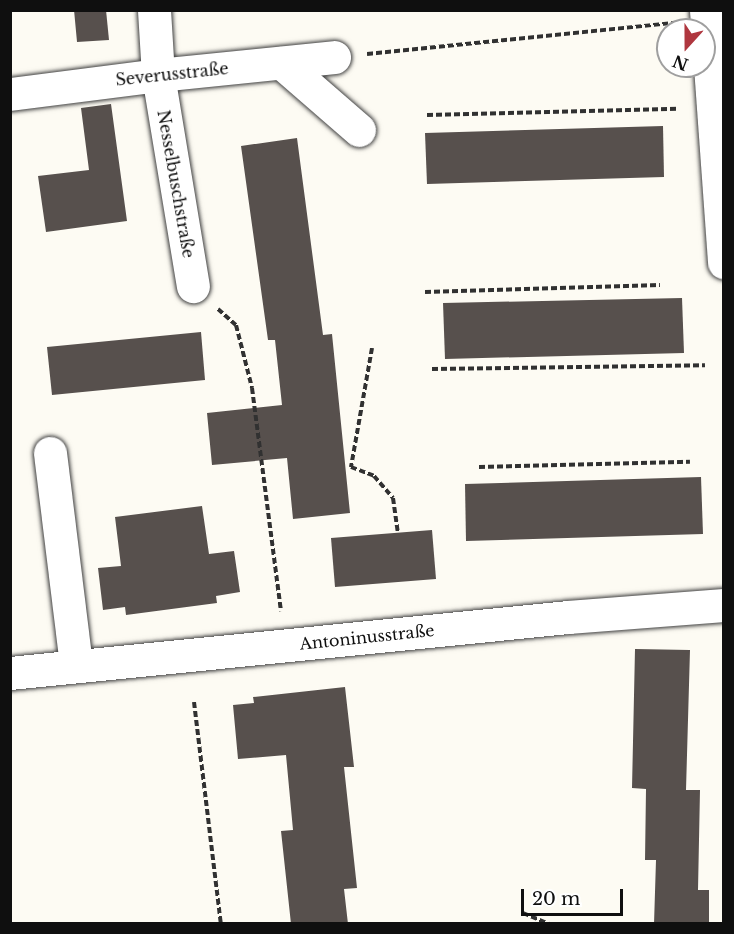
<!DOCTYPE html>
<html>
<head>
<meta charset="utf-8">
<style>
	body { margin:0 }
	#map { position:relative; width:734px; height:934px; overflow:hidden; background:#fdfbf3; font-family:"Libre Baskerville",serif }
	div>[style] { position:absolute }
	.building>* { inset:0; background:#57504d }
	.path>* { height:4px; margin-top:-2px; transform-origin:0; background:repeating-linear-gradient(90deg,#313131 0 6px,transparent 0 9px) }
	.roads { filter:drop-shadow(0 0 2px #424242) drop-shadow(0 0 2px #424242) }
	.minor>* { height:33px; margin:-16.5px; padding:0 16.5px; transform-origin:16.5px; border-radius:16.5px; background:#fff }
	span { translate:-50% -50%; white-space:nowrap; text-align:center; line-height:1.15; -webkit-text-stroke:6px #fff; paint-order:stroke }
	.street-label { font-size:16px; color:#0f0f0f }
	.frame { position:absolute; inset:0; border:12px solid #0f0f0f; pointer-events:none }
	.north { position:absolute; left:656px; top:18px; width:60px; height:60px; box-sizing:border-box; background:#fff; border:2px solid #9f9f9f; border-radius:50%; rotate:201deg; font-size:16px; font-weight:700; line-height:24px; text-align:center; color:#0f0f0f }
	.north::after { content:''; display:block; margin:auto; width:21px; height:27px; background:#af373f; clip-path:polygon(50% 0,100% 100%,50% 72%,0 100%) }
	.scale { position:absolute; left:521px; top:889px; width:102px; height:27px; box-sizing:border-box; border:3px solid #0f0f0f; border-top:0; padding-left:8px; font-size:18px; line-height:21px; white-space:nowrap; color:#0f0f0f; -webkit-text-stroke:4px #fff; paint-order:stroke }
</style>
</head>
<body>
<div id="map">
	<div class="building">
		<div style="clip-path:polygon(74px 10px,106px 10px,109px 40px,77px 42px)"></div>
		<div style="clip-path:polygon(111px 104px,127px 221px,46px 232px,38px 176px,89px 170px,81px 108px)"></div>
		<div style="clip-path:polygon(663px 126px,664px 177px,427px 184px,425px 133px)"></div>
		<div style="clip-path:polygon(297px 138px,323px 335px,332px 334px,350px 513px,293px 519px,287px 458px,212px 465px,207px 413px,282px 405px,275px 340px,268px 340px,241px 146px)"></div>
		<div style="clip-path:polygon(682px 298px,684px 353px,445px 359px,443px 303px)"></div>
		<div style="clip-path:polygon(201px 332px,205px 380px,52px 395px,47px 347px)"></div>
		<div style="clip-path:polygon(701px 477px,703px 534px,466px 541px,465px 484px)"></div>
		<div style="clip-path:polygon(202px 506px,209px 554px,234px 551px,240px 592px,216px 596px,217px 603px,126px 615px,125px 607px,103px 610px,98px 568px,121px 566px,115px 517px)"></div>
		<div style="clip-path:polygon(432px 530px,436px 579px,335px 587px,331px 538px)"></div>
		<div style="clip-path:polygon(635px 649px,690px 650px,686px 790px,700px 790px,698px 890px,709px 890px,709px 924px,654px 924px,656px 860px,645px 860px,646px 789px,632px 788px)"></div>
		<div style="clip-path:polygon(345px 687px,354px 767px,344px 767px,357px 888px,344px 889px,348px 924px,291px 924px,281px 831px,293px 830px,286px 755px,238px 759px,233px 705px,254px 703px,253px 697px)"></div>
	</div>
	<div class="path">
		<div style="left:367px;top:54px;width:308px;rotate:-5.8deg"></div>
		<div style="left:427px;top:115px;width:251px;rotate:-1.4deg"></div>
		<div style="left:425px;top:292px;width:235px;rotate:-1.7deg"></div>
		<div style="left:218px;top:309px;width:24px;rotate:42deg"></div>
		<div style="left:236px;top:325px;width:65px;rotate:75.7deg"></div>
		<div style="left:252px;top:388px;width:225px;rotate:82.6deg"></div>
		<div style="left:372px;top:348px;width:121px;rotate:100deg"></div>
		<div style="left:351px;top:467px;width:25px;rotate:21deg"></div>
		<div style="left:374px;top:476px;width:29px;rotate:49deg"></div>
		<div style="left:393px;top:498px;width:35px;rotate:82deg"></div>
		<div style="left:432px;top:369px;width:273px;rotate:-0.8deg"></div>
		<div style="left:479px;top:467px;width:211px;rotate:-1.4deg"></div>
		<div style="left:194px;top:702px;width:224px;rotate:83.1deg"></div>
		<div style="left:523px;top:913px;width:28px;rotate:23deg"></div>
	</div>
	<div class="roads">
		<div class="minor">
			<div style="left:154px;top:10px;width:65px;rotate:86.5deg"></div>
			<div style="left:158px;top:75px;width:214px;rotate:80.6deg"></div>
			<div style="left:706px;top:10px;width:253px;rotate:85.9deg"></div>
			<div style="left:282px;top:63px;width:102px;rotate:41deg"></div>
			<div style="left:10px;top:94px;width:149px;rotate:-7.3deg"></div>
			<div style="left:158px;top:75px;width:177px;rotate:-5.8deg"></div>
			<div style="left:50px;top:453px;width:214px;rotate:83deg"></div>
			<div style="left:10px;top:673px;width:561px;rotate:-5.73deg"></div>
			<div style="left:568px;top:617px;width:156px;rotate:-4.4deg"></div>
		</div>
	</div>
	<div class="street-label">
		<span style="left:172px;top:74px;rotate:-6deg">Severusstraße</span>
		<span style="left:176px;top:184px;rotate:80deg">Nesselbuschstraße</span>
		<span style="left:367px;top:637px;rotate:-6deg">Antoninusstraße</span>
	</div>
	<div class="frame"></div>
	<div class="north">N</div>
	<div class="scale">20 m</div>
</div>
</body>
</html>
